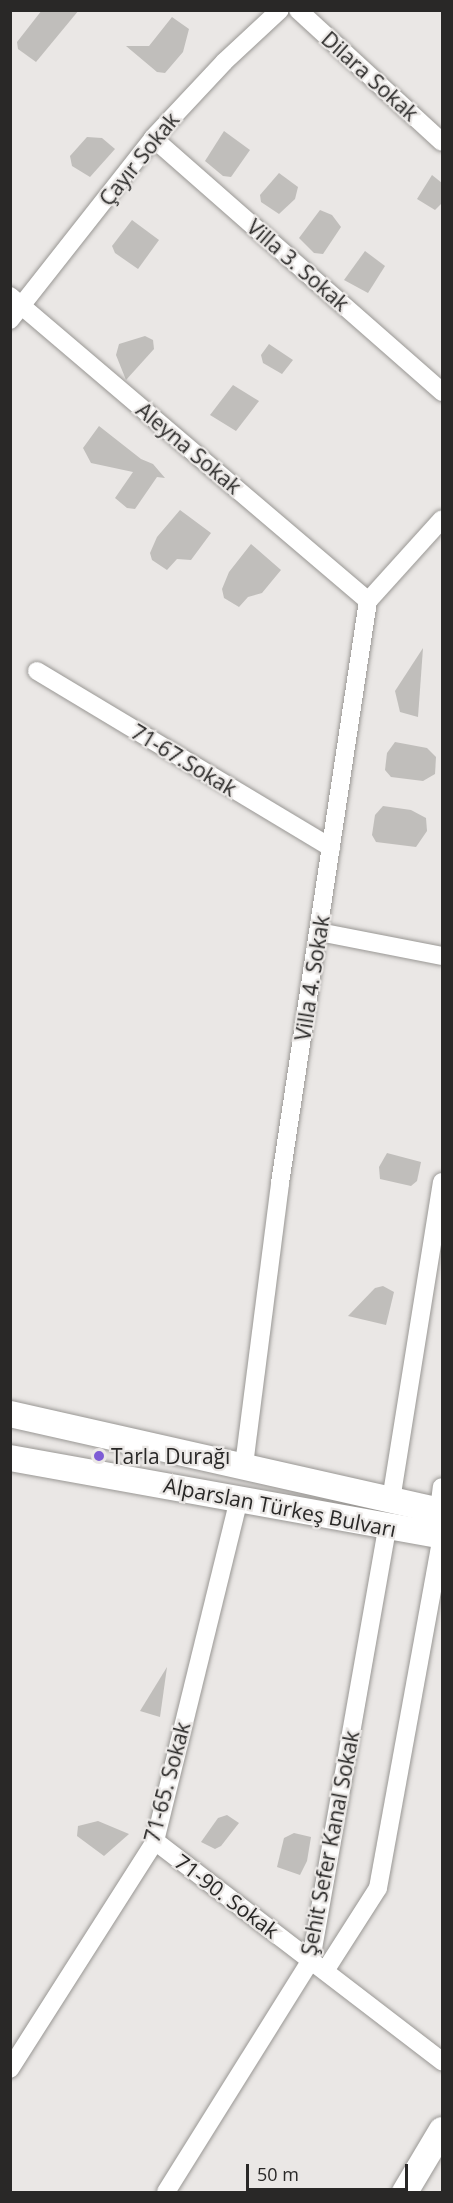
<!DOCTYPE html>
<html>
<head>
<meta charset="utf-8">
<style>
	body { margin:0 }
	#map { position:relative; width:453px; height:2203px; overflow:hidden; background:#eae7e5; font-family:"Open Sans",sans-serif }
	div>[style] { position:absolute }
	.building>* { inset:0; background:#c0bebb }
	.roads { filter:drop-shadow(0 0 2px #999794) drop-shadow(0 0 2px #999794) }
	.street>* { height:18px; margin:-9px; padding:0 9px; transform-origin:9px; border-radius:9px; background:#fff }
	.secondary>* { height:26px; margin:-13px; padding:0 13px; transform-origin:13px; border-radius:13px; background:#fff }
	.dots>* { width:16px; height:16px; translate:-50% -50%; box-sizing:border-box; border:3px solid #eae7e5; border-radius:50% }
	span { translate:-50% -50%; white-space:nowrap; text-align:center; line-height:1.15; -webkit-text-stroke:4.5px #eae7e5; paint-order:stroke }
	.street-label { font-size:21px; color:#292827 }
	.poi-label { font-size:21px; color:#292827 }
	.left { translate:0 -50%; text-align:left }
	.frame { position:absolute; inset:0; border:12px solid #292827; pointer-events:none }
	.scale { position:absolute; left:246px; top:2164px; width:162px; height:27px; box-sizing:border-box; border:3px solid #292827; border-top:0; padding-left:8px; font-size:18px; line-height:21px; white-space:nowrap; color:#292827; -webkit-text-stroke:4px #eae7e5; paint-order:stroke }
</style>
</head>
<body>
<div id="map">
	<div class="building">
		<div style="clip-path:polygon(42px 10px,79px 10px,36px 62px,18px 49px,17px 42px)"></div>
		<div style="clip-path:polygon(172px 17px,189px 29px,183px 52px,165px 73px,157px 72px,126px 46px,149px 46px)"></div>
		<div style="clip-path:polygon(224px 131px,250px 150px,231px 177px,223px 176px,205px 161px)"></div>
		<div style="clip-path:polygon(87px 137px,102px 138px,115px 149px,90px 177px,72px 166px,70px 156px)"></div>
		<div style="clip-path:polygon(279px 173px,298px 187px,295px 199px,279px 214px,261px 202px,260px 195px)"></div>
		<div style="clip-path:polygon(432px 175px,442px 183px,442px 203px,435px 210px,417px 199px)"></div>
		<div style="clip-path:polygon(320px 210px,332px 215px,341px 227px,323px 254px,314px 253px,299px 238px)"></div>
		<div style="clip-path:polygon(132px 220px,159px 240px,138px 269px,115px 253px,112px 246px)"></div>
		<div style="clip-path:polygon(365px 251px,385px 266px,368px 293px,344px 280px)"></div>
		<div style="clip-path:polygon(145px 336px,153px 340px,154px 349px,126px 380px,116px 355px,119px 344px)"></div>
		<div style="clip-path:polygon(269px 344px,293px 360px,282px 374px,263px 363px,261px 355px)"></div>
		<div style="clip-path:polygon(233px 385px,259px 401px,236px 431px,210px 415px)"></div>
		<div style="clip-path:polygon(99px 426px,141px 459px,153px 464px,165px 478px,157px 477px,135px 509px,127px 508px,115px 498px,133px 472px,91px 463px,83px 448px)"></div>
		<div style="clip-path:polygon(180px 510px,211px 533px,191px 560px,177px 559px,167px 570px,152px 560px,150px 553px,157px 537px)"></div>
		<div style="clip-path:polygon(251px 544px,281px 570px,262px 593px,248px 597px,239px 607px,224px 598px,222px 589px,229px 572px)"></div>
		<div style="clip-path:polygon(423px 648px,418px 717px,400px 712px,395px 691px)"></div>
		<div style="clip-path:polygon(395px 742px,427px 748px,436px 757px,435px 774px,423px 781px,391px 777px,385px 770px,387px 753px)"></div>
		<div style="clip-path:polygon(383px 806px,411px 810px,426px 818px,427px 831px,416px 847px,376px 842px,372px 835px,375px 815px)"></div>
		<div style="clip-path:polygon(387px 1153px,421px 1162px,417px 1181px,411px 1186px,380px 1179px,379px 1167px)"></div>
		<div style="clip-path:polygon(383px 1286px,394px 1292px,386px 1325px,348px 1316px,375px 1288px)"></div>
		<div style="clip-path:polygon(167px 1667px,160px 1717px,140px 1711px)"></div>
		<div style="clip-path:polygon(227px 1815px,239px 1823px,221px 1846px,215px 1849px,201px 1842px,218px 1818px)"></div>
		<div style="clip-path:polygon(98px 1821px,129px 1834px,104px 1856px,77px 1836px,78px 1826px)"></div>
		<div style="clip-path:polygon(294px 1833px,311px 1837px,307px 1861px,300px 1875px,277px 1867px,284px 1838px)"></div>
	</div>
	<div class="roads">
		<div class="street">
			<div style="left:298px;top:10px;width:195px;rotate:42.5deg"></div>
			<div style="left:153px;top:138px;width:385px;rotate:41.3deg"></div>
			<div style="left:10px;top:296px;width:470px;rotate:40.4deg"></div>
			<div style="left:10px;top:320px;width:231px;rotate:-51.8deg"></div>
			<div style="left:153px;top:138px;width:104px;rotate:-46.9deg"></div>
			<div style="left:224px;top:62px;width:76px;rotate:-42.9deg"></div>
			<div style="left:37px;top:671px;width:343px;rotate:31deg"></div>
			<div style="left:319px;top:932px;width:125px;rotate:11deg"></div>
			<div style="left:244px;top:1465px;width:284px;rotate:-82.7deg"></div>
			<div style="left:280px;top:1183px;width:589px;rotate:-81.4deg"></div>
			<div style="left:368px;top:601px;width:110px;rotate:-47.9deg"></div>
			<div style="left:391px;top:1500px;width:322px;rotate:-80.9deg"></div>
			<div style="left:439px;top:1510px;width:23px;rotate:-83deg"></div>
			<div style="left:155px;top:1841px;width:362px;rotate:37.5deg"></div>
			<div style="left:325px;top:1971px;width:98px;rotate:-57.4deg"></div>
			<div style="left:378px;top:1888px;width:357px;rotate:-79.7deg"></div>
			<div style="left:10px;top:2069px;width:270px;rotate:-57.5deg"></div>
			<div style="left:155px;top:1841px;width:352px;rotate:-76.2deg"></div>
			<div style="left:166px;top:2192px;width:274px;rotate:-58deg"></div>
			<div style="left:311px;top:1960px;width:439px;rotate:-80deg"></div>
		</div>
		<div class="secondary">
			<div style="left:10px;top:1414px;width:443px;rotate:12.7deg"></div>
			<div style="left:10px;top:1458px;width:439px;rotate:10.2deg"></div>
			<div style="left:405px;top:2192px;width:72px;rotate:-59.2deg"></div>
		</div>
	</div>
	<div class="dots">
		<div style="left:99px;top:1456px;background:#7d5bd5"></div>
	</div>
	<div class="street-label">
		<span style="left:370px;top:76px;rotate:42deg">Dilara Sokak</span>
		<span style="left:139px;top:159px;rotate:-51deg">Çayır Sokak</span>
		<span style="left:298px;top:265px;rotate:41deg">Villa 3. Sokak</span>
		<span style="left:189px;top:448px;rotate:40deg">Aleyna Sokak</span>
		<span style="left:184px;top:760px;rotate:31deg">71-67.Sokak</span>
		<span style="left:312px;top:978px;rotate:-81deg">Villa 4. Sokak</span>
		<span style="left:280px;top:1507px;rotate:11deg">Alparslan Türkeş Bulvarı</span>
		<span style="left:167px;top:1782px;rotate:-75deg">71-65. Sokak</span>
		<span style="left:330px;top:1843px;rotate:-79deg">Şehit Sefer Kanal Sokak</span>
		<span style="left:227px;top:1896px;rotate:37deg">71-90. Sokak</span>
	</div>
	<div class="poi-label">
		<span class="left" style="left:111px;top:1456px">Tarla Durağı</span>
	</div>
	<div class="frame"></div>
	<div class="scale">50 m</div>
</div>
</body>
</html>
